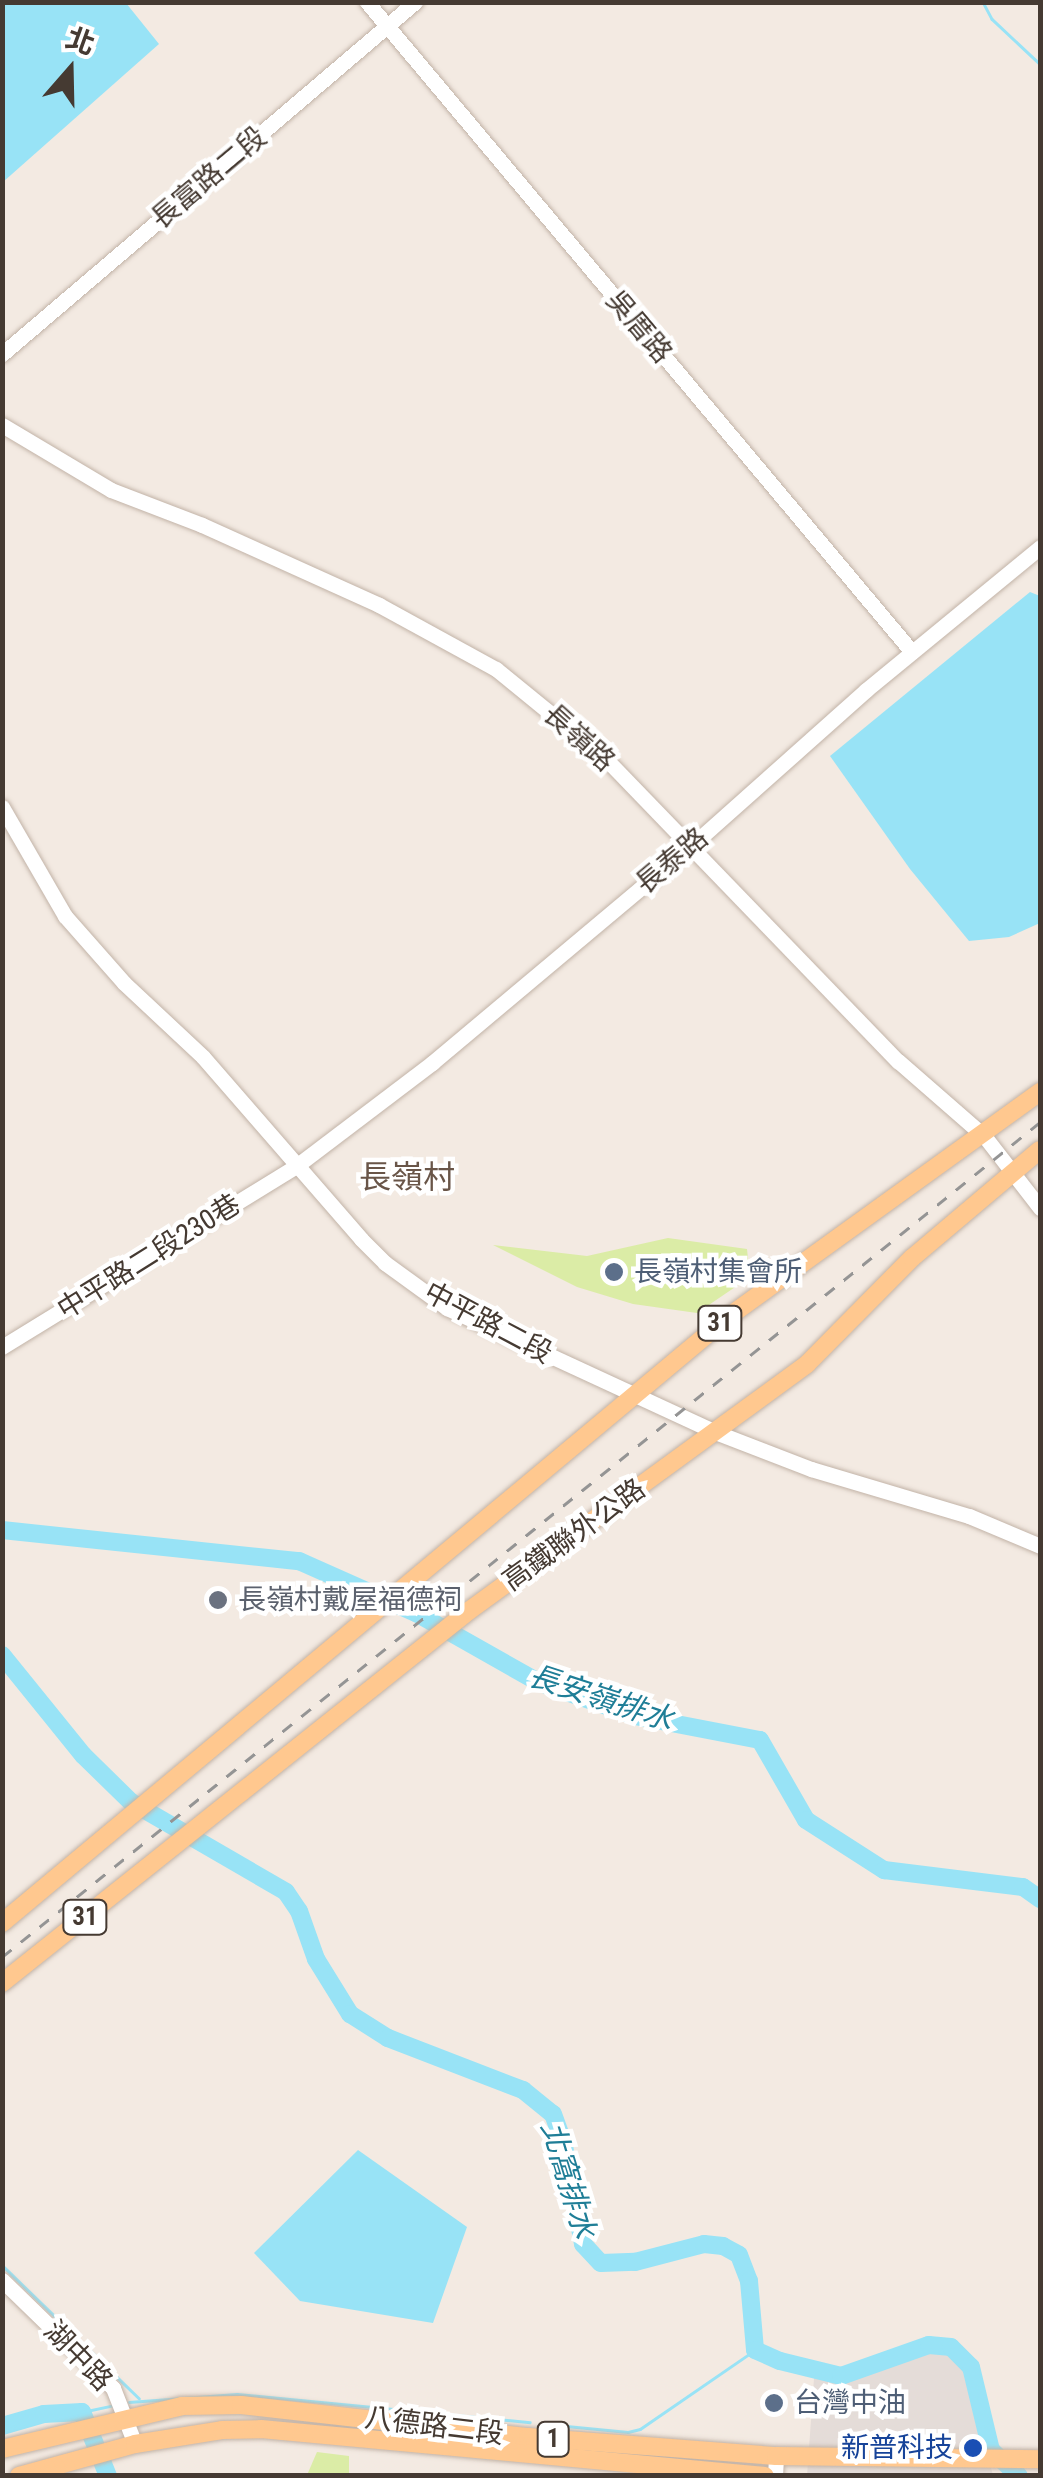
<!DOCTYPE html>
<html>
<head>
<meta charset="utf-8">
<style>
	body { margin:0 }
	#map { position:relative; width:1043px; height:2478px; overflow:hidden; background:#f3eae2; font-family:"Roboto Condensed","Noto Sans TC",sans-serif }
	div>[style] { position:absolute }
	.industrial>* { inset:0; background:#e4dcd8 }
	.green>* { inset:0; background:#dbeca6 }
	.water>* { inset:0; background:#98e3f6 }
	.stream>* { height:2.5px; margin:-1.25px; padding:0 1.25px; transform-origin:1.25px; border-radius:1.25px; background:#98e3f6 }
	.river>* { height:18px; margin:-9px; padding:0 9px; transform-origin:9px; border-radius:9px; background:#98e3f6 }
	.roads { filter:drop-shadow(0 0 2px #c2b3a7) drop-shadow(0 0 2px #c2b3a7) }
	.minor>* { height:15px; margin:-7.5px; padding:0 7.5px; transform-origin:7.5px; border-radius:7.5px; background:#fff }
	.major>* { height:18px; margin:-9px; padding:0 9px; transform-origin:9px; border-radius:9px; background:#ffc88f }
	.rail>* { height:2.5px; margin-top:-1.25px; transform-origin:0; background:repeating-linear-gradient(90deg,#949494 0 12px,transparent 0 24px) }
	.dots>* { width:28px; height:28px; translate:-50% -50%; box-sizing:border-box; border:5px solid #fff; border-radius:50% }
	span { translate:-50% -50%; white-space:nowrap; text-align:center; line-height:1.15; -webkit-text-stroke:9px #fff; paint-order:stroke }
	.shield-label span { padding:2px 8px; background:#fff; border:2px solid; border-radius:8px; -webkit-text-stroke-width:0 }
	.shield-label { font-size:25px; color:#453a32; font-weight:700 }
	.street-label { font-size:28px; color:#453a32 }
	.service-label { font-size:28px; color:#4e5e75 }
	.left { translate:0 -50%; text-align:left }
	.worship-label { font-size:28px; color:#5b616d }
	.transit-label { font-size:28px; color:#164399 }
	.right { translate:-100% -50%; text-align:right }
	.water-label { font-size:30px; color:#1f7e97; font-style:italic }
	.quarter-label { font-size:32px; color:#695548 }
	.frame { position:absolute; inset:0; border:5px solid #453a32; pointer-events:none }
	.north { position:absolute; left:20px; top:20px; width:100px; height:100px; -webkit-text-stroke:8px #fff; paint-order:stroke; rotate:20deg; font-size:28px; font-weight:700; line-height:40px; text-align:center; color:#453a32 }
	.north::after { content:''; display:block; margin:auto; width:35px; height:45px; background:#453a32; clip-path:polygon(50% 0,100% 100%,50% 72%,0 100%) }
</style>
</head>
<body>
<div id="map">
	<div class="industrial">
		<div style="clip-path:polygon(925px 2353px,949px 2354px,965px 2371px,993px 2475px,807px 2476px,814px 2378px,843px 2382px)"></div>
	</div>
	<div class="green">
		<div style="clip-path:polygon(668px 1238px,747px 1249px,750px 1277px,697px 1313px,633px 1304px,577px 1287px,493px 1245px,587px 1256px)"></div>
		<div style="clip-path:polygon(317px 2452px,349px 2456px,349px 2475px,307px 2475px)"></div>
	</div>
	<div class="water">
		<div style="clip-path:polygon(3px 2px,126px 3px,159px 44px,3px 182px)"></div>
		<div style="clip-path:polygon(1030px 592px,1040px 596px,1040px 923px,1009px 937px,969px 941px,910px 869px,830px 756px)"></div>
		<div style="clip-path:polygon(358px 2150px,467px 2227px,433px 2323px,300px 2301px,254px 2253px)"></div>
	</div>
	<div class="stream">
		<div style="left:983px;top:2px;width:19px;rotate:62deg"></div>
		<div style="left:992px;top:19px;width:66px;rotate:43.2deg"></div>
		<div style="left:2px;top:2265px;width:142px;rotate:44.1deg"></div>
		<div style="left:116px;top:2376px;width:32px;rotate:44deg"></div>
		<div style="left:129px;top:2402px;width:108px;rotate:-4.2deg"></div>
		<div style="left:237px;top:2394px;width:294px;rotate:5.5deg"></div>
		<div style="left:82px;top:2412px;width:30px;rotate:-12deg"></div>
		<div style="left:546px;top:2424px;width:82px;rotate:5.6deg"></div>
		<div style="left:628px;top:2432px;width:12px;rotate:-14deg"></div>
		<div style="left:640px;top:2429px;width:140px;rotate:-34.5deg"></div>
	</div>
	<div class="river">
		<div style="left:2px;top:1530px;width:299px;rotate:6deg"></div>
		<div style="left:299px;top:1561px;width:128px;rotate:24deg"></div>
		<div style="left:416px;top:1613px;width:140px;rotate:29.5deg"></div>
		<div style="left:538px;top:1682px;width:103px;rotate:19.3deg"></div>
		<div style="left:635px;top:1716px;width:127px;rotate:10.9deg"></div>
		<div style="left:760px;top:1740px;width:92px;rotate:60.1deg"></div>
		<div style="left:806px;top:1820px;width:93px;rotate:32.7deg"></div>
		<div style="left:884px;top:1870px;width:140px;rotate:7deg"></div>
		<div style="left:1023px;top:1887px;width:21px;rotate:35deg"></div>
		<div style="left:2px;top:1655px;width:129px;rotate:51deg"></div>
		<div style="left:83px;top:1755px;width:67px;rotate:44.4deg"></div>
		<div style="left:131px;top:1802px;width:179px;rotate:30.1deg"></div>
		<div style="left:286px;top:1892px;width:23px;rotate:56deg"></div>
		<div style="left:299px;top:1911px;width:51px;rotate:70.5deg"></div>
		<div style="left:316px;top:1959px;width:65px;rotate:58.3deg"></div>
		<div style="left:350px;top:2014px;width:45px;rotate:32.3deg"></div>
		<div style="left:388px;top:2038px;width:145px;rotate:21.1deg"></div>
		<div style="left:523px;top:2090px;width:38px;rotate:39deg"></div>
		<div style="left:553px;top:2114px;width:29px;rotate:70deg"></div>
		<div style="left:563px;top:2141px;width:105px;rotate:79deg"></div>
		<div style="left:583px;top:2244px;width:26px;rotate:47deg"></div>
		<div style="left:601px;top:2263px;width:34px;rotate:-2deg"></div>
		<div style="left:635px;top:2262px;width:71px;rotate:-14.6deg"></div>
		<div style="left:704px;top:2244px;width:19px;rotate:6deg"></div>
		<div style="left:723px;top:2246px;width:18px;rotate:29deg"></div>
		<div style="left:739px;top:2255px;width:28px;rotate:69deg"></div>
		<div style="left:749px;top:2281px;width:69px;rotate:85deg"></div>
		<div style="left:755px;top:2350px;width:27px;rotate:24deg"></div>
		<div style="left:780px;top:2361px;width:63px;rotate:13.8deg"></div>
		<div style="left:841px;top:2376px;width:93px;rotate:-19.4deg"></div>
		<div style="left:929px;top:2345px;width:22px;rotate:5deg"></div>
		<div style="left:951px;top:2347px;width:28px;rotate:45deg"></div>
		<div style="left:971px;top:2367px;width:85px;rotate:76.5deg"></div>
		<div style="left:991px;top:2450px;width:38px;rotate:43deg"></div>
		<div style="left:2px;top:2426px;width:44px;rotate:-15.9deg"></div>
		<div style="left:44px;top:2414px;width:38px;rotate:-3deg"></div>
		<div style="left:82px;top:2412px;width:69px;rotate:67.9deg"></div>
	</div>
	<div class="roads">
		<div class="minor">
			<div style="left:367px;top:2px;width:848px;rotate:50.02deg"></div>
			<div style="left:2px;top:354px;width:543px;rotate:-40.44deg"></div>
			<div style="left:2px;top:425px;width:127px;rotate:30.8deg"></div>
			<div style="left:111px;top:490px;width:97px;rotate:21deg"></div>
			<div style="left:202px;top:525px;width:194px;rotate:24.3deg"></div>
			<div style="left:379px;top:605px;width:133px;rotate:28.7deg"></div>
			<div style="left:496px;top:669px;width:139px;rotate:39.2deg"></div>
			<div style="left:604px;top:757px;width:423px;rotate:46deg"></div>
			<div style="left:898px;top:1061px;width:116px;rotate:41.1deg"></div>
			<div style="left:985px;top:1137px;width:90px;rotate:52.2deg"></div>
			<div style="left:2px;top:807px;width:126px;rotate:60deg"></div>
			<div style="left:65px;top:916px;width:89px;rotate:48.6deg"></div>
			<div style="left:124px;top:983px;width:108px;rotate:43.1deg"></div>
			<div style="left:203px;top:1057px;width:241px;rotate:49deg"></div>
			<div style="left:361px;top:1239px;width:34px;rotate:45deg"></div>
			<div style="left:385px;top:1263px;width:77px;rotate:36deg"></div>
			<div style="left:447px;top:1308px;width:295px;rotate:24.8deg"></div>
			<div style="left:715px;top:1432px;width:103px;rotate:21.1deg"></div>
			<div style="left:811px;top:1469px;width:165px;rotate:16.6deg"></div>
			<div style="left:969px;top:1516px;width:77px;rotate:22.9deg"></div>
			<div style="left:2px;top:1347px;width:344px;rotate:-31.6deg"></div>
			<div style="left:295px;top:1167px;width:172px;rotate:-37.2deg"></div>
			<div style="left:432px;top:1063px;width:338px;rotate:-40deg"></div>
			<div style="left:691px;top:846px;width:234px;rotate:-41.7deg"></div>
			<div style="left:866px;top:690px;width:225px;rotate:-39.4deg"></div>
			<div style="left:2px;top:2280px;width:155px;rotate:44.2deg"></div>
			<div style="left:113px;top:2388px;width:60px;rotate:68.6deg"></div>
			<div style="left:775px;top:2476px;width:20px;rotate:-87deg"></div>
		</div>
		<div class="major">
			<div style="left:2px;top:1923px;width:946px;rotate:-39.85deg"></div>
			<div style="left:728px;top:1317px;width:385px;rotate:-35.8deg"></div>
			<div style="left:2px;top:1983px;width:598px;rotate:-38.56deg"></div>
			<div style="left:470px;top:1610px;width:417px;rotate:-36.1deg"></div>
			<div style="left:807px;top:1364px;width:149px;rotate:-45.3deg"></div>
			<div style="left:912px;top:1258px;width:167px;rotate:-40.2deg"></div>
			<div style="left:2px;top:2449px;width:185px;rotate:-13.4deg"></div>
			<div style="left:182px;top:2406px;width:59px;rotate:-1deg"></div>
			<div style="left:241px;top:2405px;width:289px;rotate:6.4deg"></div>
			<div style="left:528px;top:2437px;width:249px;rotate:4.4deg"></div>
			<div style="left:776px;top:2456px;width:264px;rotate:0.7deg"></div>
			<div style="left:19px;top:2476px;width:120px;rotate:-15.4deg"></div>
			<div style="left:135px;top:2444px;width:88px;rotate:-9.1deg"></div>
			<div style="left:222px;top:2430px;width:39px;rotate:-1deg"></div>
			<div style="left:261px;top:2429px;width:506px;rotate:5.33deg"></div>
		</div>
	</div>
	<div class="rail">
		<div style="left:2px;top:1957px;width:1332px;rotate:-38.81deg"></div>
	</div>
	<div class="dots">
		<div style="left:614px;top:1272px;background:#5c6f8a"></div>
		<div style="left:218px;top:1600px;background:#6b7280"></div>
		<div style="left:774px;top:2403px;background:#5c6f8a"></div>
		<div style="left:973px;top:2448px;background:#1a4fb4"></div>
	</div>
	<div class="shield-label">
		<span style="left:720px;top:1323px">31</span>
		<span style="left:85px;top:1917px">31</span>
		<span style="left:553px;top:2439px">1</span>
	</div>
	<div class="street-label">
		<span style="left:209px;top:178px;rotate:-40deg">長富路二段</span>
		<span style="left:639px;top:327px;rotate:50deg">吳厝路</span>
		<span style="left:579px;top:738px;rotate:42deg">長嶺路</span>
		<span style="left:672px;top:861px;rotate:-40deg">長泰路</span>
		<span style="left:149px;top:1257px;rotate:-32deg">中平路二段230巷</span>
		<span style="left:488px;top:1323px;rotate:28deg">中平路二段</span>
		<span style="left:574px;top:1535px;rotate:-36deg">高鐵聯外公路</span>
		<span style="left:78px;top:2356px;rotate:46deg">湖中路</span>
		<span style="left:434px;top:2426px;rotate:7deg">八德路二段</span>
	</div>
	<div class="service-label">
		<span class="left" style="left:634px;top:1272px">長嶺村集會所</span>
		<span class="left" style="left:794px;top:2403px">台灣中油</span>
	</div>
	<div class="worship-label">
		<span class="left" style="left:238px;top:1600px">長嶺村戴屋福德祠</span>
	</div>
	<div class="transit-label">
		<span class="right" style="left:953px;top:2448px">新普科技</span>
	</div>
	<div class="water-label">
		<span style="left:601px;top:1698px;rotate:18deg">長安嶺排水</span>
		<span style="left:568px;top:2180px;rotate:73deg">北窩排水</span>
	</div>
	<div class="quarter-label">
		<span style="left:407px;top:1177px">長嶺村</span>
	</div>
	<div class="frame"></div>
	<div class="north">北</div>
</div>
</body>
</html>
